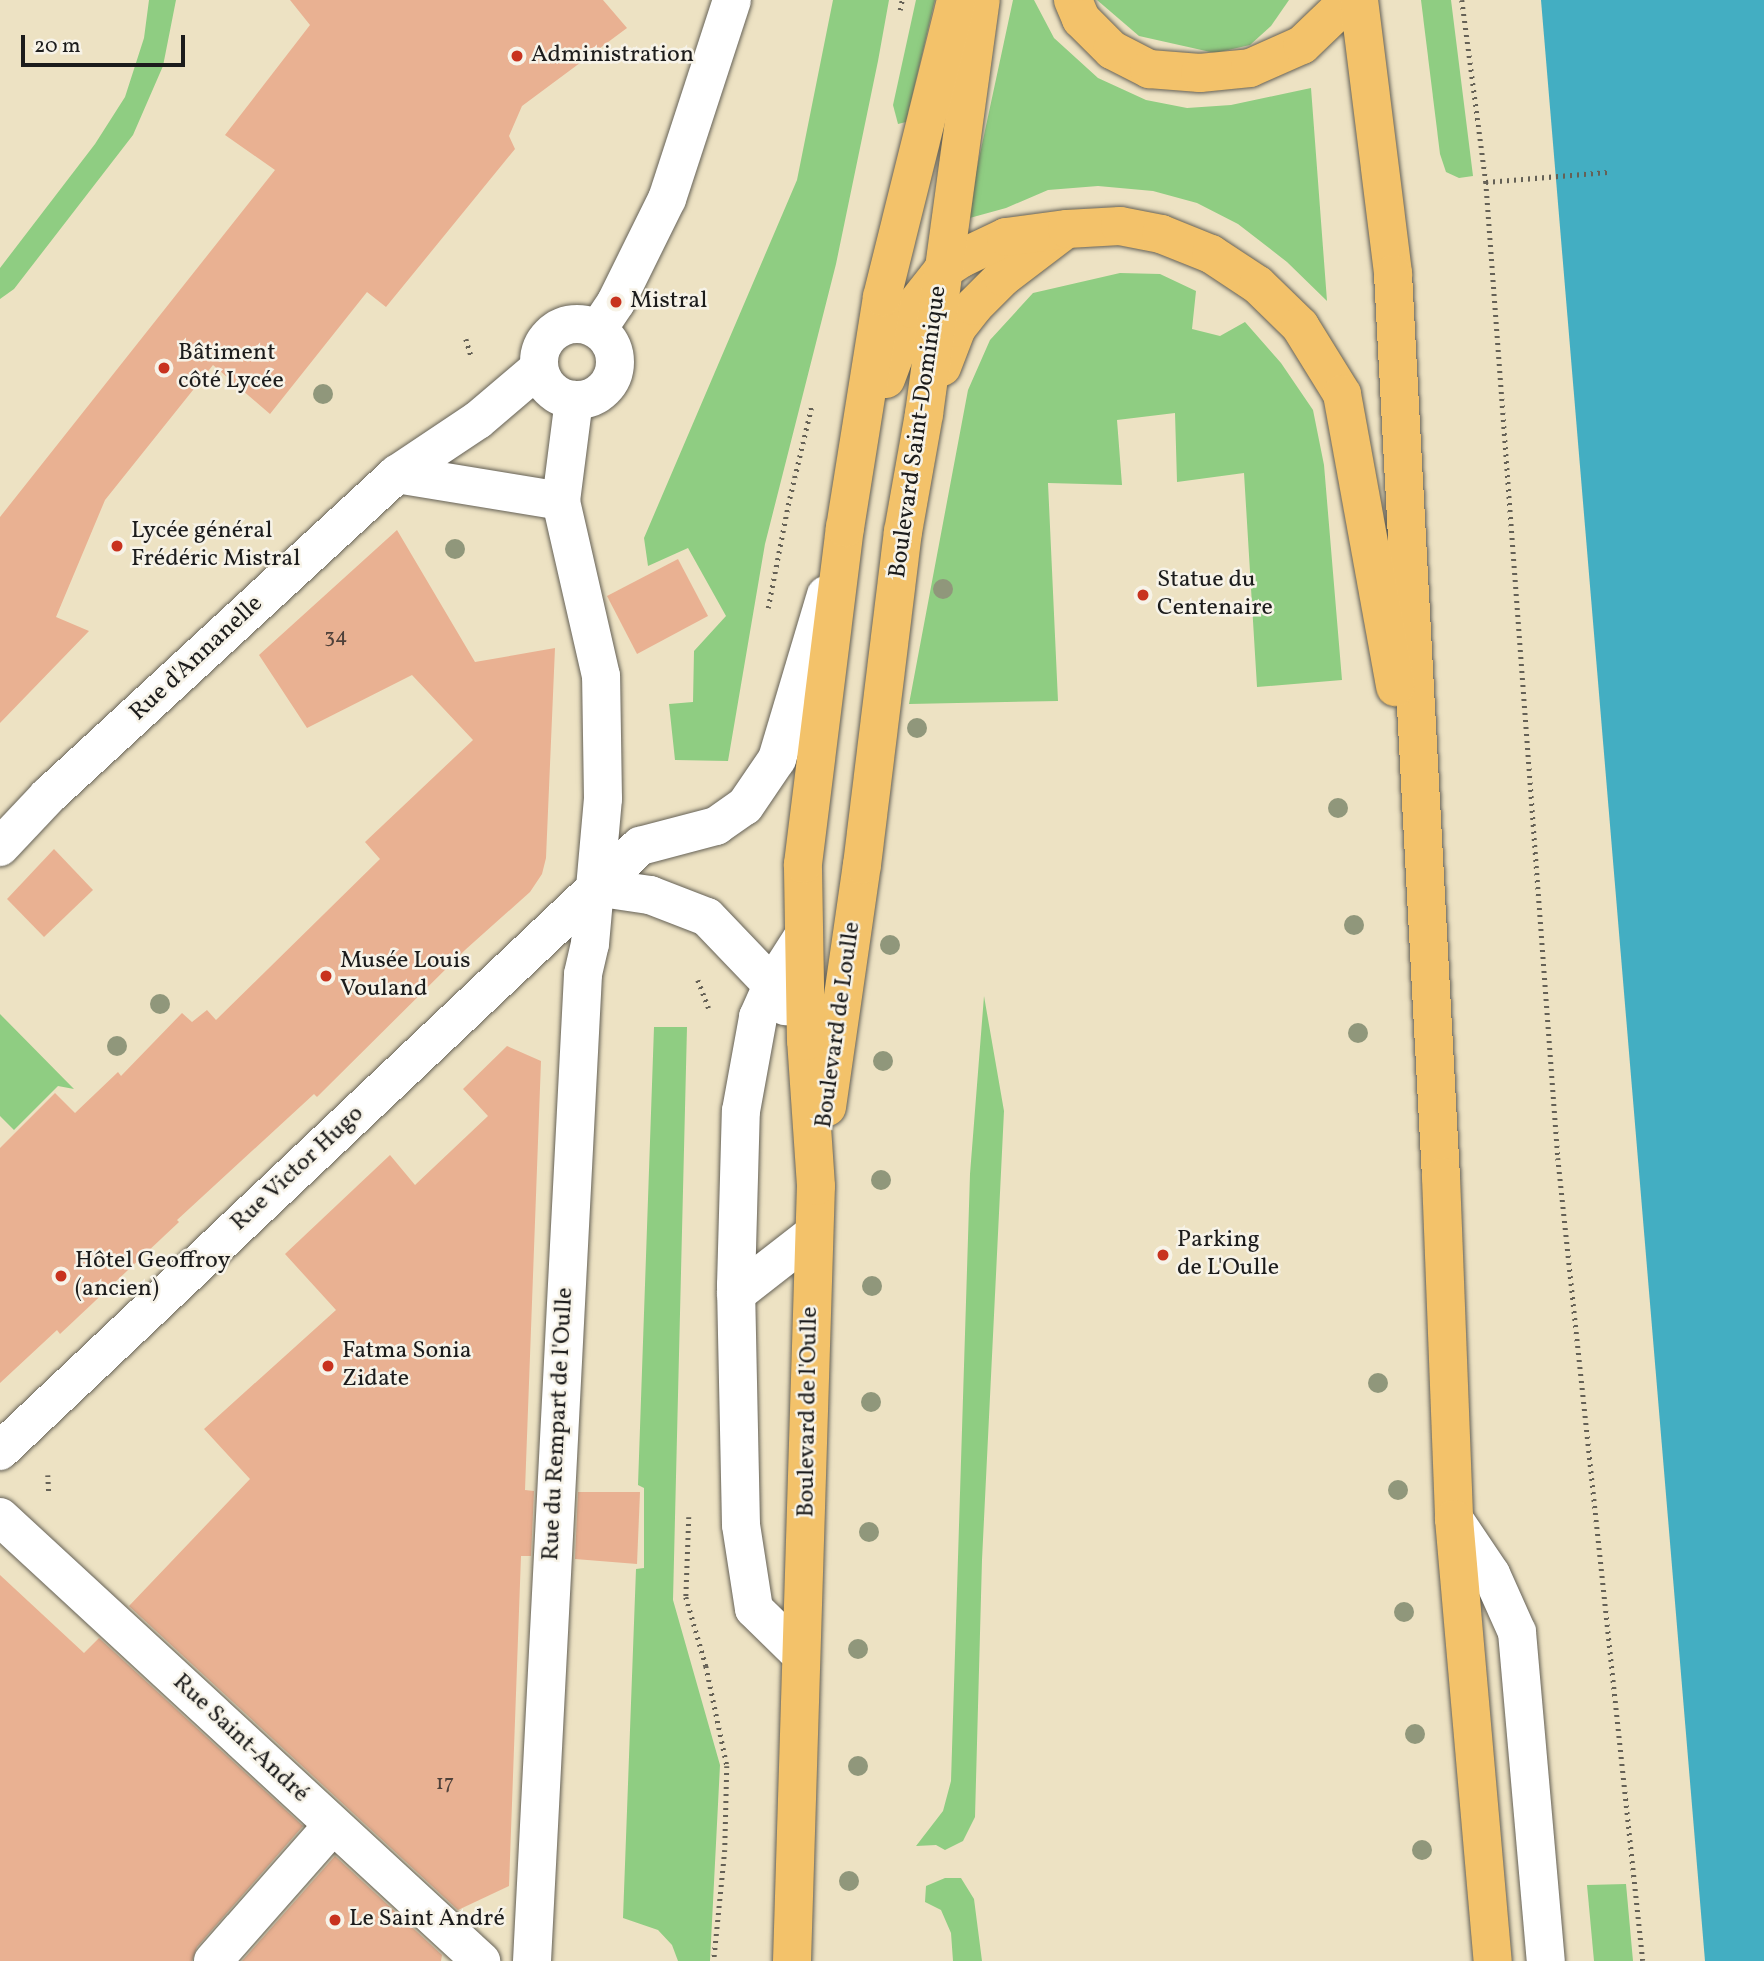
<!DOCTYPE html>
<html>
<head>
<meta charset="utf-8">
<style>
	body { margin:0 }
	#map { position:relative; width:1764px; height:1961px; overflow:hidden; background:#ede2c3; font-family:Vollkorn,serif }
	div>[style] { position:absolute }
	.green>* { inset:0; background:#8fcd82 }
	.water>* { inset:0; background:#43aec2 }
	.building>* { inset:0; background:#e9b192 }
	.path>* { height:4.5px; margin-top:-2.25px; transform-origin:0; background:repeating-linear-gradient(90deg,#656156 0 2px,transparent 0 7px) }
	.roads { filter:drop-shadow(0 0 2px #656156) drop-shadow(0 0 2px #656156) }
	.minor>* { height:38px; margin:-19px; padding:0 19px; transform-origin:19px; border-radius:19px; background:#fff }
	.minor>.ring { margin:-19px; padding:0; box-sizing:content-box; background:none; border:38px solid #fff; border-radius:50% }
	.major>* { height:38px; margin:-19px; padding:0 19px; transform-origin:19px; border-radius:19px; background:#f3c26a }
	.trees>* { width:20px; height:20px; margin:-10px; border-radius:50%; background:#90977b }
	.dots>* { width:19px; height:19px; translate:-50% -50%; box-sizing:border-box; border:4px solid #f7f3e8; border-radius:50% }
	span { translate:-50% -50%; white-space:nowrap; text-align:center; line-height:1.15; -webkit-text-stroke:5px #f7f3e8; paint-order:stroke }
	.number-label { font-size:21px; color:#4f413a }
	.number-label span { -webkit-text-stroke-width:0 }
	.poi-label { font-size:24px; color:#1c1c1c }
	.left { translate:0 -50%; text-align:left }
	.street-label { font-size:24px; color:#1c1c1c }
	.scale { position:absolute; left:21px; top:35px; width:164px; height:32px; box-sizing:border-box; border:4px solid #1c1c1c; border-top:0; padding-left:9px; font-size:21px; line-height:24px; white-space:nowrap; color:#1c1c1c; -webkit-text-stroke:5px #f7f3e8; paint-order:stroke }
</style>
</head>
<body>
<div id="map">
	<div class="green">
		<div style="clip-path:polygon(149px 0,176px 0,163px 66px,133px 135px,14px 289px,0 299px,0 268px,95px 144px,125px 97px,144px 38px)"></div>
		<div style="clip-path:polygon(833px 0,889px 0,878px 61px,836px 264px,765px 544px,728px 761px,675px 760px,669px 704px,693px 702px,694px 651px,726px 616px,688px 548px,648px 566px,644px 538px,797px 180px)"></div>
		<div style="clip-path:polygon(916px 0,935px 0,906px 122px,898px 124px,893px 105px)"></div>
		<div style="clip-path:polygon(1013px 0,1034px 0,1054px 38px,1098px 78px,1146px 100px,1187px 108px,1231px 105px,1311px 88px,1327px 301px,1287px 262px,1238px 224px,1197px 203px,1153px 191px,1098px 186px,1048px 190px,1006px 208px,966px 219px)"></div>
		<div style="clip-path:polygon(1097px 0,1289px 0,1271px 26px,1250px 45px,1215px 53px,1139px 36px)"></div>
		<div style="clip-path:polygon(1421px 0,1451px 0,1473px 176px,1459px 178px,1446px 172px,1440px 154px)"></div>
		<div style="clip-path:polygon(1120px 273px,1160px 274px,1196px 291px,1192px 329px,1220px 336px,1245px 322px,1281px 363px,1313px 410px,1324px 465px,1342px 680px,1257px 687px,1244px 473px,1177px 482px,1175px 413px,1117px 420px,1122px 485px,1048px 483px,1058px 701px,909px 704px,968px 390px,990px 340px,1033px 293px)"></div>
		<div style="clip-path:polygon(984px 996px,1004px 1111px,982px 1560px,975px 1817px,963px 1841px,945px 1850px,936px 1845px,916px 1846px,943px 1811px,951px 1781px,970px 1174px)"></div>
		<div style="clip-path:polygon(0 1014px,74px 1089px,58px 1086px,14px 1130px,0 1116px)"></div>
		<div style="clip-path:polygon(654px 1027px,687px 1027px,673px 1600px,720px 1765px,710px 1961px,678px 1961px,672px 1945px,658px 1930px,623px 1918px,636px 1569px,644px 1568px,644px 1488px,638px 1485px)"></div>
		<div style="clip-path:polygon(945px 1878px,961px 1878px,974px 1899px,982px 1961px,953px 1961px,951px 1933px,941px 1910px,925px 1902px,926px 1886px)"></div>
		<div style="clip-path:polygon(1626px 1884px,1633px 1961px,1594px 1961px,1587px 1885px)"></div>
	</div>
	<div class="water">
		<div style="clip-path:polygon(1541px 0,1764px 0,1764px 1961px,1705px 1961px)"></div>
	</div>
	<div class="building">
		<div style="clip-path:polygon(290px 0,603px 0,627px 28px,522px 106px,509px 136px,515px 149px,386px 307px,367px 292px,270px 414px,213px 365px,105px 500px,56px 617px,89px 631px,0 723px,0 517px,275px 170px,225px 135px,310px 25px)"></div>
		<div style="clip-path:polygon(397px 530px,475px 662px,555px 648px,546px 858px,542px 874px,530px 892px,465px 950px,317px 1097px,314px 1094px,177px 1220px,179px 1222px,60px 1334px,57px 1330px,0 1383px,0 1148px,55px 1093px,75px 1113px,118px 1072px,121px 1076px,182px 1013px,192px 1022px,207px 1010px,216px 1020px,380px 859px,365px 842px,473px 740px,412px 675px,307px 728px,259px 655px)"></div>
		<div style="clip-path:polygon(678px 559px,708px 616px,637px 654px,607px 596px)"></div>
		<div style="clip-path:polygon(54px 849px,93px 890px,44px 937px,7px 899px)"></div>
		<div style="clip-path:polygon(507px 1046px,541px 1061px,525px 1490px,534px 1491px,531px 1556px,521px 1556px,509px 1886px,458px 1910px,129px 1606px,250px 1479px,204px 1429px,336px 1310px,285px 1254px,390px 1155px,415px 1185px,488px 1116px,463px 1089px)"></div>
		<div style="clip-path:polygon(578px 1492px,640px 1492px,637px 1564px,575px 1559px)"></div>
		<div style="clip-path:polygon(0 1575px,84px 1653px,99px 1638px,303px 1826px,197px 1947px,192px 1961px,0 1961px)"></div>
		<div style="clip-path:polygon(335px 1856px,442px 1955px,441px 1961px,242px 1961px)"></div>
	</div>
	<div class="path">
		<div style="left:1462px;top:0;width:184px;rotate:82.5deg"></div>
		<div style="left:1486px;top:182px;width:979px;rotate:85.78deg"></div>
		<div style="left:1558px;top:1158px;width:807px;rotate:83.96deg"></div>
		<div style="left:900px;top:10px;width:10px;rotate:-79deg"></div>
		<div style="left:1486px;top:182px;width:122px;rotate:-4.7deg"></div>
		<div style="left:466px;top:339px;width:17px;rotate:73deg"></div>
		<div style="left:768px;top:608px;width:105px;rotate:-79deg"></div>
		<div style="left:788px;top:505px;width:104px;rotate:-76.6deg"></div>
		<div style="left:698px;top:980px;width:30px;rotate:69deg"></div>
		<div style="left:48px;top:1475px;width:19px;rotate:87deg"></div>
		<div style="left:689px;top:1517px;width:80px;rotate:92.1deg"></div>
		<div style="left:686px;top:1597px;width:72px;rotate:73.8deg"></div>
		<div style="left:706px;top:1666px;width:102px;rotate:78.1deg"></div>
		<div style="left:727px;top:1766px;width:84px;rotate:91.4deg"></div>
		<div style="left:725px;top:1850px;width:112px;rotate:95.7deg"></div>
	</div>
	<div class="roads">
		<div class="minor">
			<div class="ring" style="left:539px;top:324px;width:38px;height:38px"></div>
			<div style="left:598px;top:329px;width:32px;rotate:-56deg"></div>
			<div style="left:616px;top:302px;width:115px;rotate:-63.7deg"></div>
			<div style="left:667px;top:199px;width:209px;rotate:-71.9deg"></div>
			<div style="left:397px;top:474px;width:166px;rotate:9.3deg"></div>
			<div style="left:0;top:847px;width:70px;rotate:-46.7deg"></div>
			<div style="left:48px;top:796px;width:475px;rotate:-42.7deg"></div>
			<div style="left:397px;top:474px;width:97px;rotate:-33.7deg"></div>
			<div style="left:478px;top:420px;width:80px;rotate:-40.4deg"></div>
			<div style="left:595px;top:887px;width:56px;rotate:8.3deg"></div>
			<div style="left:650px;top:895px;width:61px;rotate:21.1deg"></div>
			<div style="left:707px;top:917px;width:94px;rotate:46.3deg"></div>
			<div style="left:772px;top:985px;width:25px;rotate:58deg"></div>
			<div style="left:736px;top:1294px;width:98px;rotate:-37.9deg"></div>
			<div style="left:0;top:1451px;width:881px;rotate:-43.39deg"></div>
			<div style="left:640px;top:846px;width:79px;rotate:-14.7deg"></div>
			<div style="left:716px;top:826px;width:35px;rotate:-35deg"></div>
			<div style="left:745px;top:806px;width:57px;rotate:-55.8deg"></div>
			<div style="left:777px;top:759px;width:171px;rotate:-73.4deg"></div>
			<div style="left:0;top:1517px;width:655px;rotate:42.71deg"></div>
			<div style="left:1454px;top:1519px;width:66px;rotate:56.1deg"></div>
			<div style="left:1491px;top:1574px;width:64px;rotate:65.9deg"></div>
			<div style="left:1517px;top:1632px;width:330px;rotate:85deg"></div>
			<div style="left:800px;top:1654px;width:64px;rotate:-135.6deg"></div>
			<div style="left:754px;top:1609px;width:85px;rotate:-98.8deg"></div>
			<div style="left:741px;top:1525px;width:240px;rotate:-91.2deg"></div>
			<div style="left:736px;top:1285px;width:174px;rotate:-88.4deg"></div>
			<div style="left:741px;top:1111px;width:96px;rotate:-79.7deg"></div>
			<div style="left:758px;top:1017px;width:35px;rotate:-66deg"></div>
			<div style="left:772px;top:985px;width:59px;rotate:-57.4deg"></div>
			<div style="left:213px;top:1961px;width:181px;rotate:-48.6deg"></div>
			<div style="left:532px;top:1961px;width:988px;rotate:-87.04deg"></div>
			<div style="left:583px;top:974px;width:31px;rotate:-77deg"></div>
			<div style="left:590px;top:944px;width:146px;rotate:-84.9deg"></div>
			<div style="left:603px;top:799px;width:123px;rotate:-90.9deg"></div>
			<div style="left:601px;top:676px;width:180px;rotate:-102.9deg"></div>
			<div style="left:561px;top:501px;width:102px;rotate:-82.7deg"></div>
		</div>
		<div class="major">
			<div style="left:1073px;top:0;width:21px;rotate:67deg"></div>
			<div style="left:1081px;top:19px;width:44px;rotate:45deg"></div>
			<div style="left:1112px;top:50px;width:42px;rotate:27.2deg"></div>
			<div style="left:1149px;top:69px;width:51px;rotate:4.5deg"></div>
			<div style="left:1200px;top:73px;width:50px;rotate:-5.7deg"></div>
			<div style="left:1250px;top:68px;width:57px;rotate:-23.9deg"></div>
			<div style="left:1302px;top:45px;width:65px;rotate:-43.8deg"></div>
			<div style="left:1359px;top:0;width:276px;rotate:82.9deg"></div>
			<div style="left:1393px;top:274px;width:904px;rotate:86.96deg"></div>
			<div style="left:1441px;top:1177px;width:342px;rotate:87.8deg"></div>
			<div style="left:1454px;top:1519px;width:444px;rotate:85deg"></div>
			<div style="left:942px;top:367px;width:42px;rotate:-69deg"></div>
			<div style="left:957px;top:328px;width:28px;rotate:-52deg"></div>
			<div style="left:974px;top:306px;width:41px;rotate:-45deg"></div>
			<div style="left:1003px;top:277px;width:78px;rotate:-37.2deg"></div>
			<div style="left:886px;top:379px;width:75px;rotate:-69.6deg"></div>
			<div style="left:912px;top:309px;width:48px;rotate:-51.7deg"></div>
			<div style="left:942px;top:271px;width:24px;rotate:-33deg"></div>
			<div style="left:962px;top:258px;width:49px;rotate:-25.5deg"></div>
			<div style="left:1006px;top:237px;width:62px;rotate:-7.5deg"></div>
			<div style="left:1067px;top:229px;width:53px;rotate:-3.2deg"></div>
			<div style="left:1120px;top:226px;width:42px;rotate:11deg"></div>
			<div style="left:1161px;top:234px;width:54px;rotate:21.8deg"></div>
			<div style="left:1211px;top:254px;width:56px;rotate:33.4deg"></div>
			<div style="left:1258px;top:285px;width:59px;rotate:44.3deg"></div>
			<div style="left:1300px;top:326px;width:80px;rotate:58.3deg"></div>
			<div style="left:1342px;top:394px;width:298px;rotate:79.7deg"></div>
			<div style="left:827px;top:1107px;width:245px;rotate:-81.8deg"></div>
			<div style="left:862px;top:865px;width:336px;rotate:-83deg"></div>
			<div style="left:903px;top:532px;width:120px;rotate:-79.9deg"></div>
			<div style="left:924px;top:414px;width:418px;rotate:-82.2deg"></div>
			<div style="left:792px;top:1961px;width:775px;rotate:-88.23deg"></div>
			<div style="left:816px;top:1186px;width:145px;rotate:-93.9deg"></div>
			<div style="left:806px;top:1041px;width:177px;rotate:-91deg"></div>
			<div style="left:803px;top:864px;width:339px;rotate:-82.9deg"></div>
			<div style="left:845px;top:528px;width:234px;rotate:-80.9deg"></div>
			<div style="left:882px;top:297px;width:306px;rotate:-76deg"></div>
		</div>
	</div>
	<div class="trees">
		<div style="left:323px;top:394px"></div>
		<div style="left:455px;top:549px"></div>
		<div style="left:943px;top:589px"></div>
		<div style="left:917px;top:728px"></div>
		<div style="left:1338px;top:808px"></div>
		<div style="left:1354px;top:925px"></div>
		<div style="left:890px;top:945px"></div>
		<div style="left:160px;top:1004px"></div>
		<div style="left:1358px;top:1033px"></div>
		<div style="left:117px;top:1046px"></div>
		<div style="left:883px;top:1061px"></div>
		<div style="left:881px;top:1180px"></div>
		<div style="left:872px;top:1286px"></div>
		<div style="left:1378px;top:1383px"></div>
		<div style="left:871px;top:1402px"></div>
		<div style="left:1398px;top:1490px"></div>
		<div style="left:869px;top:1532px"></div>
		<div style="left:1404px;top:1612px"></div>
		<div style="left:858px;top:1649px"></div>
		<div style="left:1415px;top:1734px"></div>
		<div style="left:858px;top:1766px"></div>
		<div style="left:1422px;top:1850px"></div>
		<div style="left:849px;top:1881px"></div>
	</div>
	<div class="dots">
		<div style="left:517px;top:56px;background:#c8321e"></div>
		<div style="left:616px;top:302px;background:#c8321e"></div>
		<div style="left:164px;top:368px;background:#c8321e"></div>
		<div style="left:117px;top:546px;background:#c8321e"></div>
		<div style="left:1143px;top:595px;background:#c8321e"></div>
		<div style="left:326px;top:976px;background:#c8321e"></div>
		<div style="left:1163px;top:1255px;background:#c8321e"></div>
		<div style="left:61px;top:1276px;background:#c8321e"></div>
		<div style="left:328px;top:1366px;background:#c8321e"></div>
		<div style="left:335px;top:1920px;background:#c8321e"></div>
	</div>
	<div class="number-label">
		<span style="left:336px;top:637px">34</span>
		<span style="left:445px;top:1784px">17</span>
	</div>
	<div class="poi-label">
		<span class="left" style="left:531px;top:56px">Administration</span>
		<span class="left" style="left:630px;top:302px">Mistral</span>
		<span class="left" style="left:178px;top:368px">Bâtiment<br>côté Lycée</span>
		<span class="left" style="left:131px;top:546px">Lycée général<br>Frédéric Mistral</span>
		<span class="left" style="left:1157px;top:595px">Statue du<br>Centenaire</span>
		<span class="left" style="left:340px;top:976px">Musée Louis<br>Vouland</span>
		<span class="left" style="left:1177px;top:1255px">Parking<br>de L'Oulle</span>
		<span class="left" style="left:75px;top:1276px">Hôtel Geoffroy<br>(ancien)</span>
		<span class="left" style="left:342px;top:1366px">Fatma Sonia<br>Zidate</span>
		<span class="left" style="left:349px;top:1920px">Le Saint André</span>
	</div>
	<div class="street-label">
		<span style="left:919px;top:432px;rotate:-82deg">Boulevard Saint-Dominique</span>
		<span style="left:197px;top:659px;rotate:-43deg">Rue d'Annanelle</span>
		<span style="left:839px;top:1025px;rotate:-82deg">Boulevard de Loulle</span>
		<span style="left:298px;top:1169px;rotate:-43deg">Rue Victor Hugo</span>
		<span style="left:809px;top:1412px;rotate:-89deg">Boulevard de l'Oulle</span>
		<span style="left:559px;top:1424px;rotate:-87deg">Rue du Rempart de l'Oulle</span>
		<span style="left:240px;top:1739px;rotate:43deg">Rue Saint-André</span>
	</div>
	<div class="scale">20 m</div>
</div>
</body>
</html>
